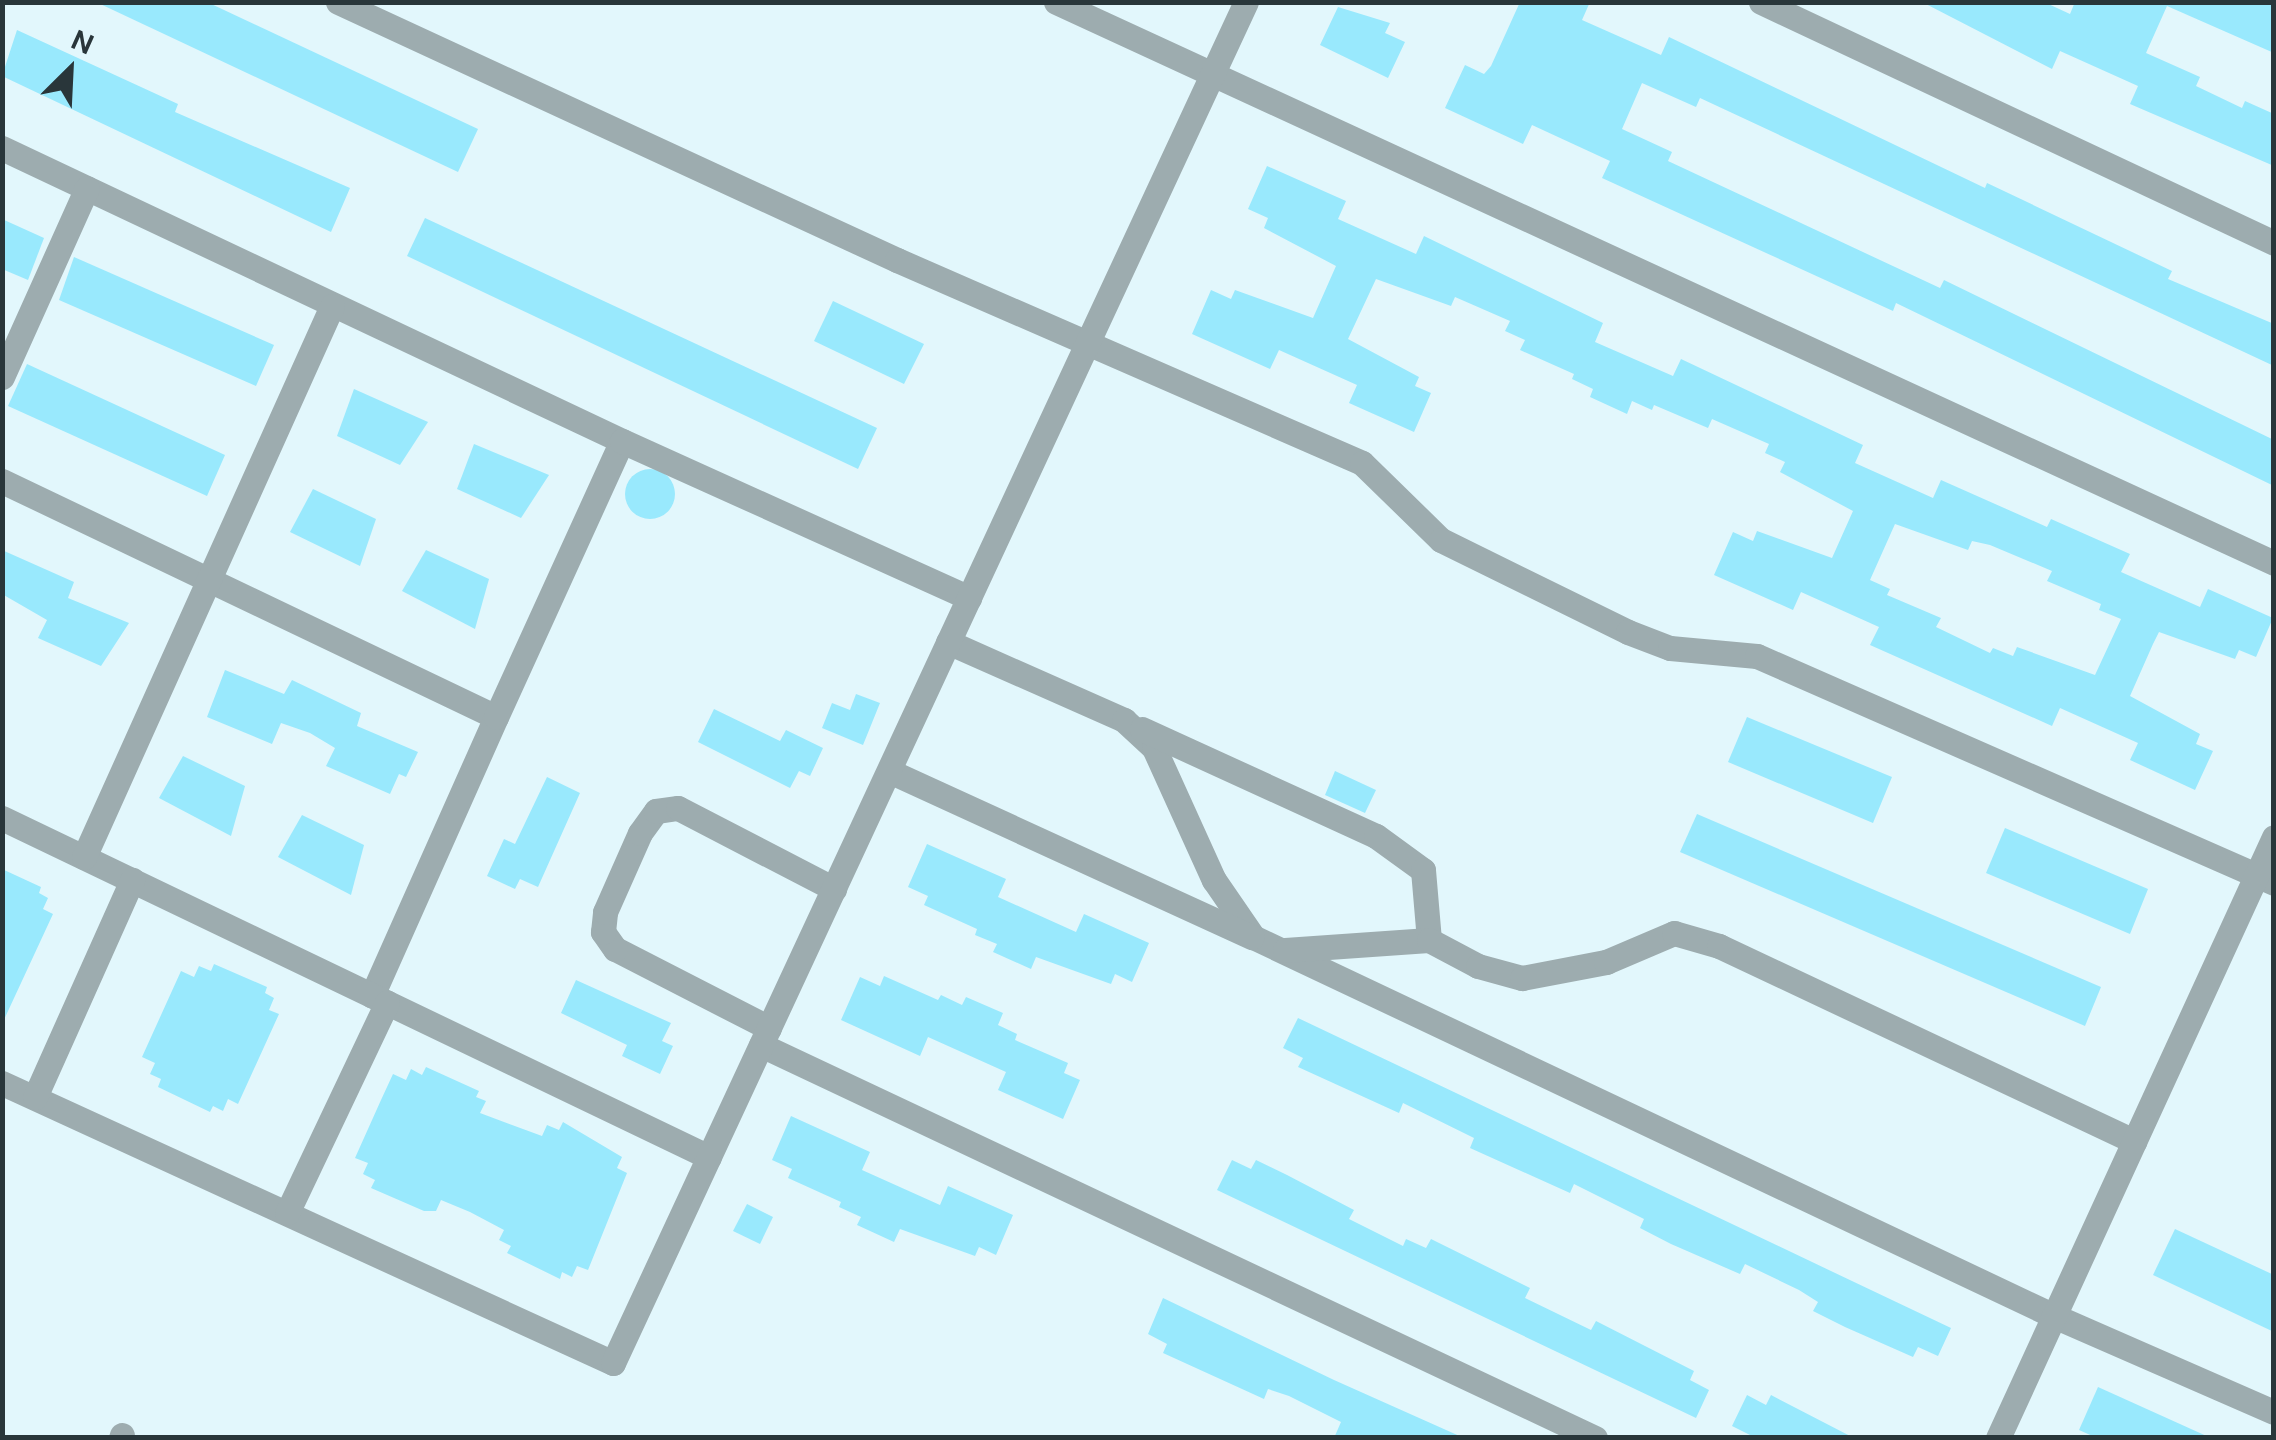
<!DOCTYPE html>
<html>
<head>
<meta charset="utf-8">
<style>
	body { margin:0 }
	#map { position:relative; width:2276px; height:1440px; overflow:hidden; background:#e2f7fc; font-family:"DM Sans",sans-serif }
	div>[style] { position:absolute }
	.building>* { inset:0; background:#99e9fd }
	.round { border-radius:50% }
	.street>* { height:25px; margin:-12.5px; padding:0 12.5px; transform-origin:12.5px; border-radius:12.5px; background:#9dacaf }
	span { translate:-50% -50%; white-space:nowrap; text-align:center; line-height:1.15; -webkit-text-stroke:8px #e2f7fc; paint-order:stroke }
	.frame { position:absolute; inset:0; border:5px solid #29363a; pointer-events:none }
	.north { position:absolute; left:20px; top:20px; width:100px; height:100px; -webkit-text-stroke:8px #e2f7fc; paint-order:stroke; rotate:24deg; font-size:28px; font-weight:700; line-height:40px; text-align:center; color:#29363a }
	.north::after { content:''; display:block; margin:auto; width:35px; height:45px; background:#29363a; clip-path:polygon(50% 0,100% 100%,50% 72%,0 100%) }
</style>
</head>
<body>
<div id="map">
	<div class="building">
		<div style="clip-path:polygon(96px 2px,207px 2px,478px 129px,458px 172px)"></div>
		<div style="clip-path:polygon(1520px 2px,1590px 2px,1582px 20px,1661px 55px,1669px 37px,1985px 188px,1987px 183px,2172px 271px,2168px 279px,2274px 324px,2274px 366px,1700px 98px,1696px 107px,1642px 83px,1622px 129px,1672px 152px,1668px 161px,1940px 288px,1944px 280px,2274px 440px,2274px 486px,1896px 303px,1893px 311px,1602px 178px,1610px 161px,1532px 125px,1523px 144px,1445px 108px,1465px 65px,1484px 74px,1491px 66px)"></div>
		<div style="clip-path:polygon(1922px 2px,2044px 2px,2070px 14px,2075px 2px,2274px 2px,2274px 53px,2167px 6px,2146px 53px,2200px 77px,2196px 86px,2242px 108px,2245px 101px,2274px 114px,2274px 166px,2130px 104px,2138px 86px,2060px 51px,2052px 69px)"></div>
		<div style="clip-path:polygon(1338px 7px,1390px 23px,1385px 33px,1405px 42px,1388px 78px,1320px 45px)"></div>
		<div style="clip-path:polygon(17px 30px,178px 104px,175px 112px,350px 188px,331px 232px,2px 76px)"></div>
		<div style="clip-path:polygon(evenodd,1267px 166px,1346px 201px,1338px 219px,1416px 254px,1424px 236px,1603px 323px,1595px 342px,1673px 376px,1681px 359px,1863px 445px,1855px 463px,1933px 498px,1941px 480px,2047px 527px,2051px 519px,2130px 554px,2121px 572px,2200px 607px,2208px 589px,2273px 618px,2256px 657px,2239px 650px,2235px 659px,2159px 632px,2153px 644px,2130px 696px,2200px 734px,2196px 744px,2213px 751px,2195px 790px,2130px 760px,2138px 743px,2060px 708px,2052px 726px,1870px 645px,1879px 627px,1801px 592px,1793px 610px,1714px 575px,1733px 532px,1753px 541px,1757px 531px,1832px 558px,1853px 511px,1780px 472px,1785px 462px,1765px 453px,1769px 444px,1712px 419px,1708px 428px,1654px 405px,1652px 410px,1632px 401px,1627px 414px,1590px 397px,1593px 389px,1572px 379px,1574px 374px,1520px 350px,1525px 340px,1505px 331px,1510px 321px,1455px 297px,1451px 306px,1376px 279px,1348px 339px,1419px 377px,1415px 386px,1431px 393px,1414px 432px,1349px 403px,1357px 385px,1279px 350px,1270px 369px,1192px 334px,1211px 290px,1231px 299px,1235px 290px,1313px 318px,1336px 266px,1264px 228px,1268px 218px,1248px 209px,1267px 166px,1895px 524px,1968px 550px,1972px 541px,1990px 545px,2052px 571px,2047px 581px,2101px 604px,2099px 610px,2121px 619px,2095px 675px,2017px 647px,2013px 656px,1993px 648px,1990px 653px,1936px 627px,1941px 618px,1887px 595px,1890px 589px,1870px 580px,1895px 524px)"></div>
		<div style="clip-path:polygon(425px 218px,877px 428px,858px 469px,407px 256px)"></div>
		<div style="clip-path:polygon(2px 219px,44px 238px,28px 280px,2px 269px)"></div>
		<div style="clip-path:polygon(74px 257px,274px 345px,256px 386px,59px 300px)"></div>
		<div style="clip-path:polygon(833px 301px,924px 344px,904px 384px,814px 341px)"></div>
		<div style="clip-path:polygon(27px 364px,225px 455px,207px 496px,8px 406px)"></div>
		<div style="clip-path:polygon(354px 389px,428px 422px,400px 465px,337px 436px)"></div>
		<div style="clip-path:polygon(474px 444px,549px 475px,521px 518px,457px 489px)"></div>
		<div class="round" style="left:625px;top:469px;width:50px;height:50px"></div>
		<div style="clip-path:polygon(313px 489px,376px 519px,360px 566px,290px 532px)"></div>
		<div style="clip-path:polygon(2px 550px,74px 582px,68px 598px,129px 623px,101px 666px,38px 638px,47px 620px,2px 594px)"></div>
		<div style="clip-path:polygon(426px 550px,489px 579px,475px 629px,402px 591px)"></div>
		<div style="clip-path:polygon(225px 670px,284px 694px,292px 680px,361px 713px,357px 726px,418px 752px,406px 777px,399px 774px,390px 794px,326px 766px,335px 748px,310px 733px,281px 723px,272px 744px,207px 717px)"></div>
		<div style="clip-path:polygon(856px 694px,880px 703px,863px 745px,822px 728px,832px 703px,850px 710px)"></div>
		<div style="clip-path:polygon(714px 709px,780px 741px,786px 730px,823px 748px,810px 776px,799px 771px,790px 788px,698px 742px)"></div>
		<div style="clip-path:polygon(1747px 717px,1892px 777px,1873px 823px,1728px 762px)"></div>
		<div style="clip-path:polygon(183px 756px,245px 786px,231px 836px,159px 798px)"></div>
		<div style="clip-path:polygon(1335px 771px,1376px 790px,1365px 813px,1325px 795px)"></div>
		<div style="clip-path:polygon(547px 777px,580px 793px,538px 887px,520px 879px,515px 889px,487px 876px,504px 839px,515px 844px)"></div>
		<div style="clip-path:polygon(1697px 814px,2101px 987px,2085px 1026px,1680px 852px)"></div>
		<div style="clip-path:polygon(302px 815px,364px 845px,351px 895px,278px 857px)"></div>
		<div style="clip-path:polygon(2005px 828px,2148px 889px,2130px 934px,1986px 873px)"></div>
		<div style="clip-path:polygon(927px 844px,1006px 879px,998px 897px,1076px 932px,1084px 914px,1149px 943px,1132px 982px,1115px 974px,1111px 984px,1036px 957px,1031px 969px,993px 952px,997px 944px,975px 935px,977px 929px,924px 905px,928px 896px,908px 887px)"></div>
		<div style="clip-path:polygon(2px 869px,41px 887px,39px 893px,48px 898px,43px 909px,53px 914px,2px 1024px)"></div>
		<div style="clip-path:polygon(214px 964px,267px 987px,265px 993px,274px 998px,269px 1010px,279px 1014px,238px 1104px,228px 1099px,223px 1111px,213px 1106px,210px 1112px,158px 1087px,161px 1079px,150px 1074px,155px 1063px,142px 1057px,181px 971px,194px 977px,199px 966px,211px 971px)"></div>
		<div style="clip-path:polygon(884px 976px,938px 1000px,941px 995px,962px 1005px,966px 997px,1003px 1013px,998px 1025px,1017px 1034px,1015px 1040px,1068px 1063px,1064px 1073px,1080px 1080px,1063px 1119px,998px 1090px,1006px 1072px,928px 1037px,920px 1056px,841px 1020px,860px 977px,880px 986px)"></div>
		<div style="clip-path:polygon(576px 980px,671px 1023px,662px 1041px,673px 1046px,660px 1074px,622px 1056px,627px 1045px,561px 1013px)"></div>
		<div style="clip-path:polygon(1298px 1018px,1951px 1328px,1938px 1356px,1918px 1347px,1913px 1357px,1845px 1327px,1813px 1311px,1818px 1302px,1799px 1290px,1745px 1264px,1740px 1274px,1671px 1244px,1640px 1228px,1644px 1219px,1574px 1184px,1570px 1193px,1470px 1148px,1474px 1138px,1403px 1103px,1399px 1113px,1298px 1067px,1303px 1058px,1283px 1048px)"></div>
		<div style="clip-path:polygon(426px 1067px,479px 1091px,476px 1097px,486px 1101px,480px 1113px,542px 1136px,547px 1125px,559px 1130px,563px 1122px,622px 1157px,617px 1168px,627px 1173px,588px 1270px,577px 1266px,572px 1277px,562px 1272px,560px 1279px,507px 1253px,511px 1246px,499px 1240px,504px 1230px,470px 1212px,441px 1200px,436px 1211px,424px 1211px,371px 1188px,375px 1180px,363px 1174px,368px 1163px,355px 1158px,381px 1100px,393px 1074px,406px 1080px,411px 1069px,422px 1075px)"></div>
		<div style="clip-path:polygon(791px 1116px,870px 1152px,862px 1170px,940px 1205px,948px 1186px,1013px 1215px,996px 1255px,979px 1247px,975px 1256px,900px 1229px,894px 1242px,857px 1225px,861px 1217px,839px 1207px,841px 1202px,788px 1178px,792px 1169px,772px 1160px)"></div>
		<div style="clip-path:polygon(1232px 1160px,1251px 1169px,1256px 1160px,1287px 1175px,1354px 1210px,1349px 1219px,1403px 1246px,1406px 1239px,1426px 1248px,1431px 1239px,1530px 1288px,1525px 1298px,1591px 1330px,1596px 1321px,1694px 1371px,1690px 1380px,1709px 1390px,1696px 1418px,1217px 1190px)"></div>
		<div style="clip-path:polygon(747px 1204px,773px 1217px,760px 1244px,733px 1231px)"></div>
		<div style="clip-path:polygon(2175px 1229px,2274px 1275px,2274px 1332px,2153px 1275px)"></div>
		<div style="clip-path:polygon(1163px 1298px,1334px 1380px,1464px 1438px,1334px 1438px,1341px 1422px,1289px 1396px,1268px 1389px,1264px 1399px,1163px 1353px,1167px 1344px,1148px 1334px)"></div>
		<div style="clip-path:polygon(2098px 1387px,2211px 1438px,2097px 1438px,2079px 1430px)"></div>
		<div style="clip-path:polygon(1747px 1395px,1766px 1405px,1771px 1395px,1854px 1438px,1756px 1438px,1732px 1426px)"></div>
	</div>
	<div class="street">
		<div style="left:338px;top:2px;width:616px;rotate:24.78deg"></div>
		<div style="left:897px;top:260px;width:507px;rotate:23.58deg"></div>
		<div style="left:1362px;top:463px;width:110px;rotate:44.3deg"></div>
		<div style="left:1441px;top:540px;width:208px;rotate:26.2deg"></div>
		<div style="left:1628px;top:632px;width:45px;rotate:20.9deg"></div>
		<div style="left:1670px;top:648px;width:87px;rotate:5.3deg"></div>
		<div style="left:1757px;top:656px;width:565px;rotate:23.7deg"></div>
		<div style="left:1056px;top:2px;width:1341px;rotate:24.73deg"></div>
		<div style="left:1761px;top:2px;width:567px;rotate:25.16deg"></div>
		<div style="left:2px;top:148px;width:686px;rotate:25.29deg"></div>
		<div style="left:2px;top:377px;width:207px;rotate:-65.8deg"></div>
		<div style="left:2px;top:481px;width:547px;rotate:25.54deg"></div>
		<div style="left:496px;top:717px;width:305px;rotate:114deg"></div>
		<div style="left:948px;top:642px;width:193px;rotate:23.9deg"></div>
		<div style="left:1124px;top:720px;width:41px;rotate:43deg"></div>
		<div style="left:1154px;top:748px;width:145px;rotate:65.6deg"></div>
		<div style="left:1214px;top:880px;width:69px;rotate:55.6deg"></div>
		<div style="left:1253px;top:937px;width:886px;rotate:25.32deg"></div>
		<div style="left:2054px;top:1316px;width:240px;rotate:23.6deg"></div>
		<div style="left:496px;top:717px;width:303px;rotate:-65.5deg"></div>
		<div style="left:622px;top:441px;width:381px;rotate:24.3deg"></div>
		<div style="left:1142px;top:729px;width:257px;rotate:24.6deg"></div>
		<div style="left:1376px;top:836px;width:58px;rotate:35.9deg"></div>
		<div style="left:1423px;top:870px;width:70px;rotate:85.1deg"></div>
		<div style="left:889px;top:771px;width:399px;rotate:24.6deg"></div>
		<div style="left:2px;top:818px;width:784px;rotate:25.62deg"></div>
		<div style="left:84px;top:857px;width:604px;rotate:-65.77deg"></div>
		<div style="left:1285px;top:950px;width:144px;rotate:-4deg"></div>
		<div style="left:1429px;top:940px;width:55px;rotate:28deg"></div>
		<div style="left:1478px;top:966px;width:46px;rotate:15.3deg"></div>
		<div style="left:1522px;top:978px;width:86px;rotate:-10.8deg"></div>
		<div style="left:1606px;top:962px;width:74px;rotate:-23.1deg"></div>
		<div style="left:1674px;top:933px;width:47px;rotate:16.1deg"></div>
		<div style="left:1719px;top:946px;width:459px;rotate:25.2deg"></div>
		<div style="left:769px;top:1028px;width:173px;rotate:-152.8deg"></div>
		<div style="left:615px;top:949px;width:21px;rotate:-125deg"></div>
		<div style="left:603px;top:932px;width:20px;rotate:-84deg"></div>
		<div style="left:605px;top:912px;width:86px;rotate:-66.1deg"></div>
		<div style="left:640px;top:833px;width:27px;rotate:-54deg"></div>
		<div style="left:656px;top:811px;width:22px;rotate:-8deg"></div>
		<div style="left:678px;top:808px;width:176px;rotate:27.4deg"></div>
		<div style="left:761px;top:1045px;width:922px;rotate:25.23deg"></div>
		<div style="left:2px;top:1083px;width:672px;rotate:24.62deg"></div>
		<div style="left:613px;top:1363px;width:1501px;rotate:-65.06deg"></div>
		<div style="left:35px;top:1097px;width:238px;rotate:-65.9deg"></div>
		<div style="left:287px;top:1213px;width:233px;rotate:-64.6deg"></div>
		<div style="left:121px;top:1438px;width:3px;rotate:-72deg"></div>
		<div style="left:1998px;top:1438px;width:661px;rotate:-65.33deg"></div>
	</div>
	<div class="frame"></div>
	<div class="north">N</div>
</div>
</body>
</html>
